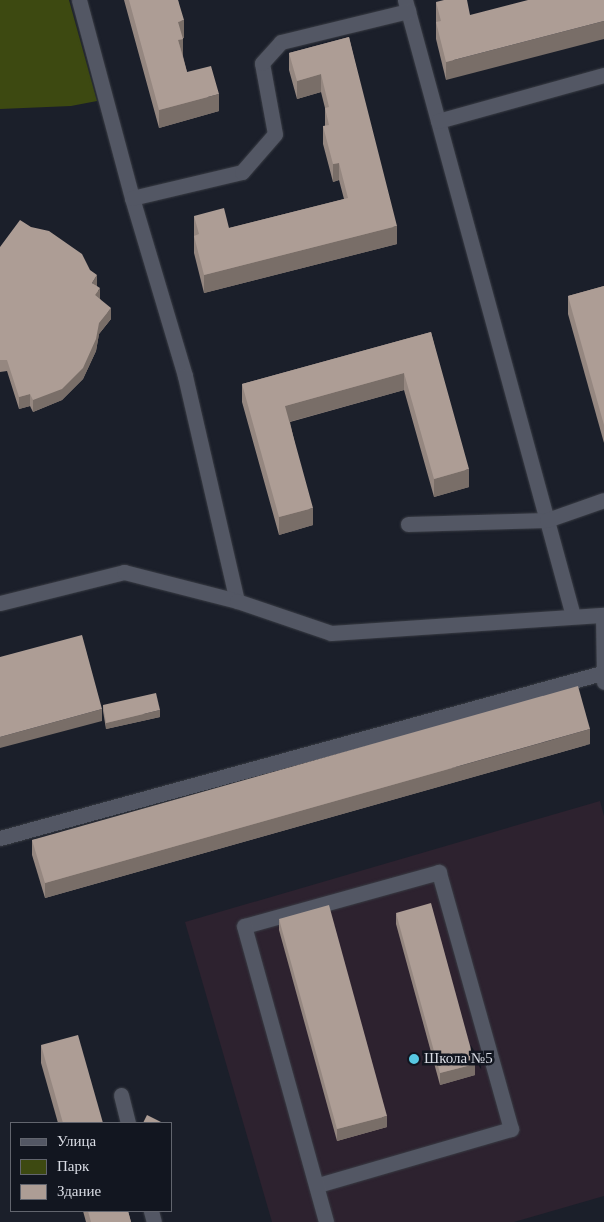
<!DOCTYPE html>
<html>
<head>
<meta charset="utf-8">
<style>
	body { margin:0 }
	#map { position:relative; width:604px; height:1222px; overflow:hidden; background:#1b1f2a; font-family:Georgia,serif }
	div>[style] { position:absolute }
	.education>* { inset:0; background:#2d222f }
	.green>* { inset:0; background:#3d4911 }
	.roads { filter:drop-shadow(0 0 1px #393c44) drop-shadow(0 0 1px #393c44) }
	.minor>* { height:15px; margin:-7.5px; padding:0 7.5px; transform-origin:7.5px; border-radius:7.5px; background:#535764 }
	.wall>* { inset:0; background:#958780 }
	.shaded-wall>* { inset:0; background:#796e68 }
	.building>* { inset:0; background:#ad9d95 }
	.dots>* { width:14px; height:14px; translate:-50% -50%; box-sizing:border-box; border:2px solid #121620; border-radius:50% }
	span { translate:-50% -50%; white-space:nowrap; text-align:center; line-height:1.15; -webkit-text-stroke:5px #121620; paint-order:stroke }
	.poi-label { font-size:15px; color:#d9dce4 }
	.left { translate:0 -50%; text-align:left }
	.legend { position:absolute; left:10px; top:1122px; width:162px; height:90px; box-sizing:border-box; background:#121620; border:1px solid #62656e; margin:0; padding:6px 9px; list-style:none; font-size:15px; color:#d9dce4 }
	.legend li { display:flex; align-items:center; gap:10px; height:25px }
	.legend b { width:25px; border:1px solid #62656e }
</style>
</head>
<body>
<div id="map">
	<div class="education">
		<div style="clip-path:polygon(600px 801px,604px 816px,604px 1196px,514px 1222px,272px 1222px,185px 922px)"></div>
	</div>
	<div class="green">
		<div style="clip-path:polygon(0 0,69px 0,97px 101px,71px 106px,0 109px)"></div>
	</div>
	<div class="roads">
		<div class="minor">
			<div style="left:79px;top:0;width:205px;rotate:75deg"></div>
			<div style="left:132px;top:198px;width:186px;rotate:73.4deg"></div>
			<div style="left:185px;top:376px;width:231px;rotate:77deg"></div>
			<div style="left:405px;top:0;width:638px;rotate:74.74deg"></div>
			<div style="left:438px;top:121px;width:172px;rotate:-15.5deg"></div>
			<div style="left:132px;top:198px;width:113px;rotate:-13.3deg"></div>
			<div style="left:242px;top:172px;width:50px;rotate:-49deg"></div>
			<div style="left:275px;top:134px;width:72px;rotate:-100.4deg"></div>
			<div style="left:262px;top:63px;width:28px;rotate:-48deg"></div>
			<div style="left:281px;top:42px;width:131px;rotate:-13.7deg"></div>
			<div style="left:408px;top:524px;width:139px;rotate:-1.6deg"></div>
			<div style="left:547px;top:520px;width:60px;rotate:-19.3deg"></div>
			<div style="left:0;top:603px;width:128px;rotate:-14deg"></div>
			<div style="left:124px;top:572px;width:117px;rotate:14.4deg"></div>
			<div style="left:237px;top:601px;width:99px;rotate:18.8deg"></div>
			<div style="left:331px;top:633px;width:274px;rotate:-3.8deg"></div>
			<div style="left:603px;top:615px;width:67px;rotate:89.1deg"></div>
			<div style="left:0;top:838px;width:624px;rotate:-15.33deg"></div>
			<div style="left:121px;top:1095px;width:29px;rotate:76deg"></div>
			<div style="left:318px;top:1185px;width:201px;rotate:-16.2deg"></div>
			<div style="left:511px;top:1129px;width:267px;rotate:-105.7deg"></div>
			<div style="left:439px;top:872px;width:202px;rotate:164.5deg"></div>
			<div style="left:244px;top:926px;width:307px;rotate:74.5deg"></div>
			<div style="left:151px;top:1211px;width:11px;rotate:75deg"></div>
		</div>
	</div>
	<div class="wall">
		<div style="clip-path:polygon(124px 0,178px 0,184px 38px,183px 38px,183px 56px,187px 72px,219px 111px,159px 128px)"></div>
		<div style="clip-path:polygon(436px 2px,470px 15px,446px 80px,436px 39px)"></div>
		<div style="clip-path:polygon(349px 37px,397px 244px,204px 293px,194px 253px,194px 216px,229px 228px,344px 199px,339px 180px,333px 182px,323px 144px,323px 126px,325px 126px,325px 108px,321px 92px,297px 99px,289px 70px,289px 53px)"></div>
		<div style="clip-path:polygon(0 247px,97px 286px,100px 299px,111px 319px,99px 334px,96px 351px,83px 379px,62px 400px,33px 412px,30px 406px,19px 409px,7px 371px,0 372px)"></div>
		<div style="clip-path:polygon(604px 286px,604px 443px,568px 314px,568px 296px)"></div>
		<div style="clip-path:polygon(431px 332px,469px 487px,434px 497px,404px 390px,290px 422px,313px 525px,279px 535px,242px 402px,242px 384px)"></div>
		<div style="clip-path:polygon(103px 705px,160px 717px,106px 729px,103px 711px)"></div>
		<div style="clip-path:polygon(590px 744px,45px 898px,32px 855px,32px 840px)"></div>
		<div style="clip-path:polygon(396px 913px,475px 1075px,440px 1085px,396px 924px)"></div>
		<div style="clip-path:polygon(279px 919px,387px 1127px,337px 1141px,279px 930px)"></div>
		<div style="clip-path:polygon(41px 1045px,103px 1123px,58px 1123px,41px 1063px)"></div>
		<div style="clip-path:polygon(83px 1211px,128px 1211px,131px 1222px,86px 1222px)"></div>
	</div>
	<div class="shaded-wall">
		<div style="clip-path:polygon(184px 20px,184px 38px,178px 40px,178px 22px)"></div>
		<div style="clip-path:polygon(604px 21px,604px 39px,446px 80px,446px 62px)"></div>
		<div style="clip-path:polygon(183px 39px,183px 56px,178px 40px)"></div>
		<div style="clip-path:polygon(321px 74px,321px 92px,297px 99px,297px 81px)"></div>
		<div style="clip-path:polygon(219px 94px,219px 111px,159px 128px,159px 110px)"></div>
		<div style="clip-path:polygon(339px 163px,339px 180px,333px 182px,333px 164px)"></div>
		<div style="clip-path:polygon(397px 226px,397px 244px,204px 293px,204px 275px)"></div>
		<div style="clip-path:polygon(97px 275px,97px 287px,92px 283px)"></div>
		<div style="clip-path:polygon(100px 288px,100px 300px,95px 295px)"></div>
		<div style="clip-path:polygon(111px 308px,111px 319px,99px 334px,96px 351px,83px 379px,62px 400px,33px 412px,33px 400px)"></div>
		<div style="clip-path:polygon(404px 373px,404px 390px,285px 423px,285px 406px)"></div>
		<div style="clip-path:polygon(30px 394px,30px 406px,19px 409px,19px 397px)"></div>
		<div style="clip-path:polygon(469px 469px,469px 487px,434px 497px,434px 479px)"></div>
		<div style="clip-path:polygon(313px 508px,313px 525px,279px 535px,279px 517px)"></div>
		<div style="clip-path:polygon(102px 709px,102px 721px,0 748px,0 737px)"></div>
		<div style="clip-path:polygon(160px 710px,160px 717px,106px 729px,106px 723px)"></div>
		<div style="clip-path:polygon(590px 729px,590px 744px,45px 898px,45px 883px)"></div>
		<div style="clip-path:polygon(475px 1064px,475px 1075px,440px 1085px,440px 1073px)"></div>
		<div style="clip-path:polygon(387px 1116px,387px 1127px,337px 1141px,337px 1129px)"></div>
	</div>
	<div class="building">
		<div style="clip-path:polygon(129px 0,178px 0,184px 20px,178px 22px,183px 39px,178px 40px,187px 72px,211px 66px,219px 94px,159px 110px)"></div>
		<div style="clip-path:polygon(444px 0,467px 0,470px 15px,528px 0,604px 0,604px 21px,446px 62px,436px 22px,441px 21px,436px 2px)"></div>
		<div style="clip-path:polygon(349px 37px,397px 226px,204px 275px,194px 236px,199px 234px,194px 216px,224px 208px,229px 228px,348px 198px,339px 163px,333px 164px,323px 126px,329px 125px,325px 108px,329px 107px,321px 74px,297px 81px,289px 53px)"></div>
		<div style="clip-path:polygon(20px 220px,31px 227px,49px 231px,82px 254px,90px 270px,97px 275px,92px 283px,100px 288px,95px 295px,111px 308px,99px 323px,96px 339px,83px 368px,62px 389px,33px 400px,30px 394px,19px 397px,7px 360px,0 360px,0 247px)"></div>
		<div style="clip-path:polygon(604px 286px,604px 425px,568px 296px)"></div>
		<div style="clip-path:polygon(431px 332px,469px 469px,434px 479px,404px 373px,285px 406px,313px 508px,279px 517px,242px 384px)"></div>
		<div style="clip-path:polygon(82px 635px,102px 709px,0 737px,0 657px)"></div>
		<div style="clip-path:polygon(578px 686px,590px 729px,45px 883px,32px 840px)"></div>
		<div style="clip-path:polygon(156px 693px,160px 710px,106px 723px,103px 705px)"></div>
		<div style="clip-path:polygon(431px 903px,475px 1064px,440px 1073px,396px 913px)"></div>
		<div style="clip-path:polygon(329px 905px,387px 1116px,337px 1129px,279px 919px)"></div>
		<div style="clip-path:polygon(78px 1035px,103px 1123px,63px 1123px,41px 1045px)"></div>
		<div style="clip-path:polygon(147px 1115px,163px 1123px,143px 1123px)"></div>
		<div style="clip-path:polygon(88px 1211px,128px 1211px,131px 1222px,91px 1222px)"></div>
	</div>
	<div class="dots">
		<div style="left:414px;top:1059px;background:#58c9e3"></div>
	</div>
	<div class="poi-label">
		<span class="left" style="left:424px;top:1059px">Школа №5</span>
	</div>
	<ul class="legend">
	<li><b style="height:6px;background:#535764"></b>Улица</li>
	<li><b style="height:14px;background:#3d4911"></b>Парк</li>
	<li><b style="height:14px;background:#ad9d95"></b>Здание</li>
	</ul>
</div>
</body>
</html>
